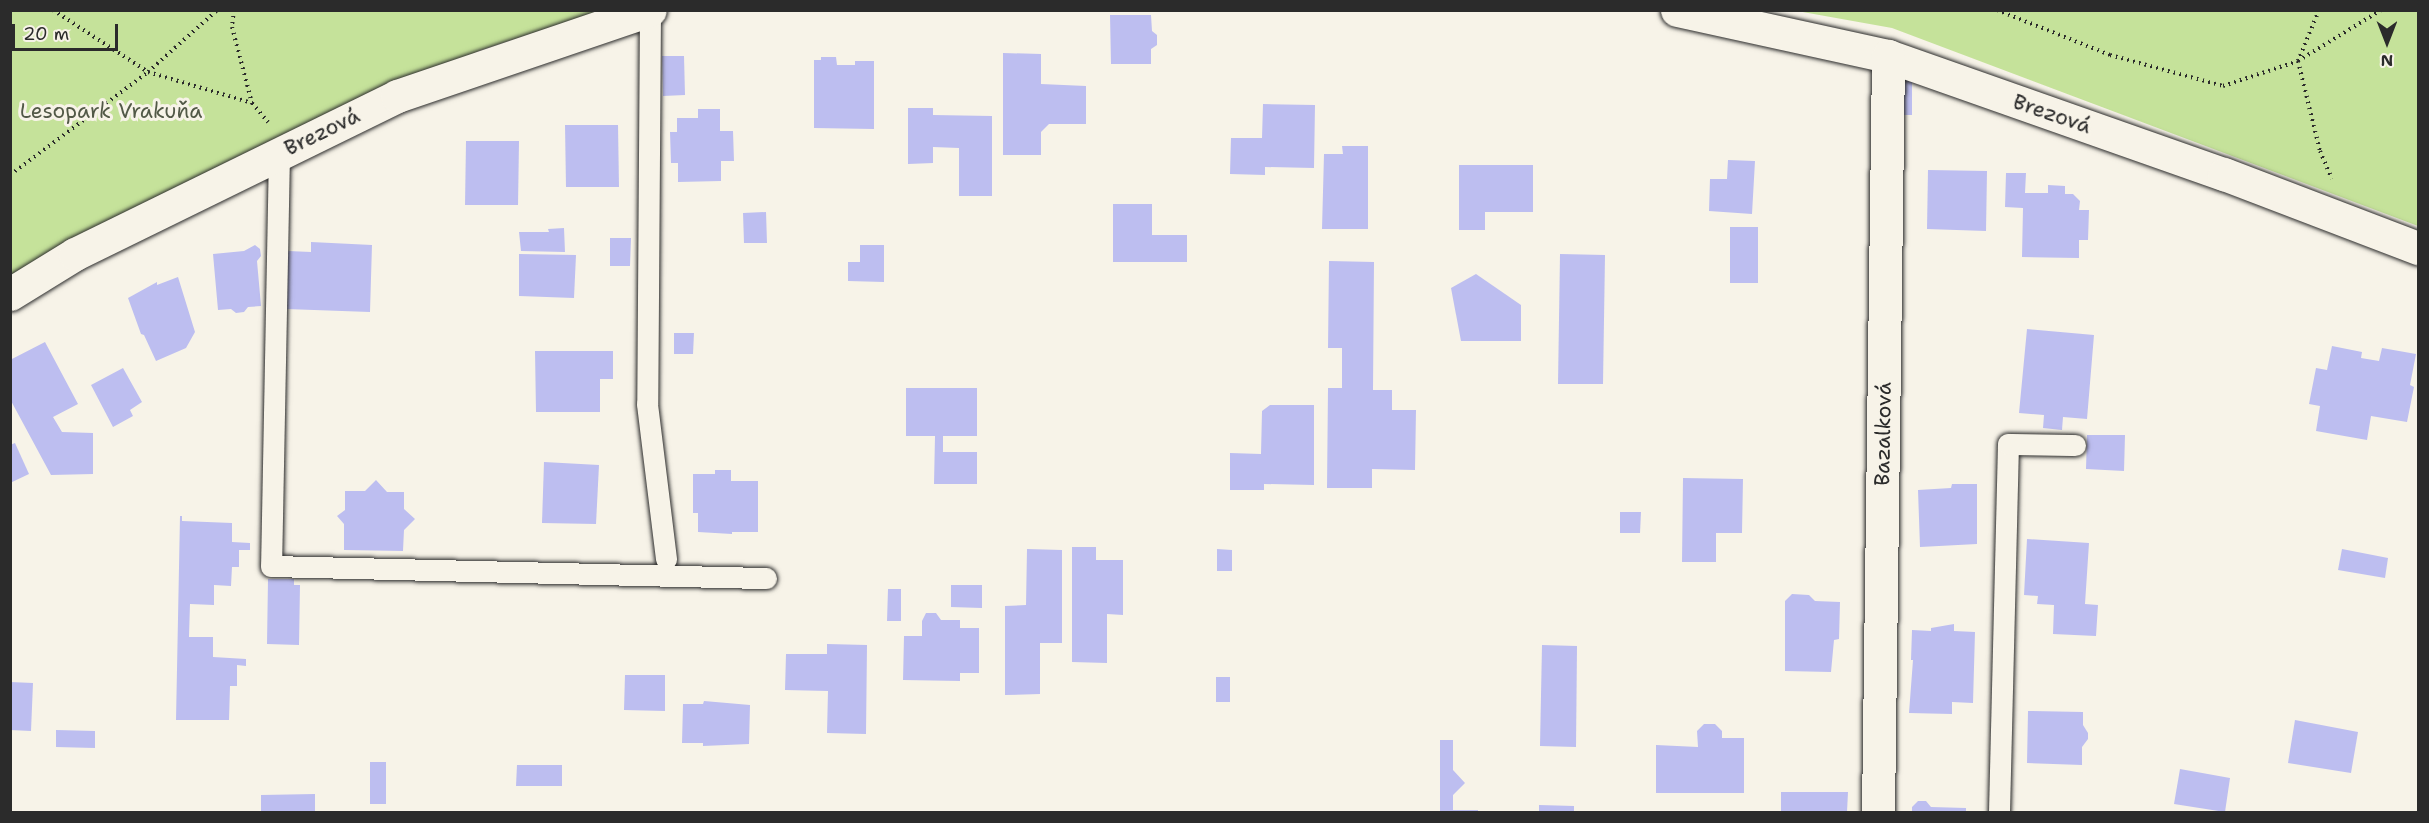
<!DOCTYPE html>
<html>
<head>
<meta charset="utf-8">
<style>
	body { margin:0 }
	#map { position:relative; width:2429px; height:823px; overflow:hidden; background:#f7f3e8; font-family:"Shantell Sans",sans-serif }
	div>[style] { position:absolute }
	.green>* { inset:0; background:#c5e29a }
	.building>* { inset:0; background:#bdbef0 }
	.path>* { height:4px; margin-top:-2px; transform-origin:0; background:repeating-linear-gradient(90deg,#2b2b2b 0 1.5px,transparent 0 6px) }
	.roads { filter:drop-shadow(0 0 2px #2b2b2b) drop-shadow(0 0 2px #2b2b2b) }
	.service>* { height:21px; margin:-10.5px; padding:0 10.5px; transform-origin:10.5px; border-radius:10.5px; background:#f7f3e8 }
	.minor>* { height:33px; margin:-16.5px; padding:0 16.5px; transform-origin:16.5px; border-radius:16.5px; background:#f7f3e8 }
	span { translate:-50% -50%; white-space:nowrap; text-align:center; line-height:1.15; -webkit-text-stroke:6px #f7f3e8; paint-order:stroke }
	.park-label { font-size:21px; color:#525947 }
	.street-label { font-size:21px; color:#2b2b2b }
	.frame { position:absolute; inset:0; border:12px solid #2b2b2b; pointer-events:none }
	.north { position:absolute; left:2357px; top:12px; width:60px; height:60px; -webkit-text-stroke:4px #f7f3e8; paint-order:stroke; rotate:180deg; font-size:16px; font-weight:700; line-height:24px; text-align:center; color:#2b2b2b }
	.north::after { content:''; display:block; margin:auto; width:21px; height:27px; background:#2b2b2b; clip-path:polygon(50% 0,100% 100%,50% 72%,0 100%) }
	.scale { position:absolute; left:12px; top:24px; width:106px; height:27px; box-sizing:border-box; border:3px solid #2b2b2b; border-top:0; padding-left:8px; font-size:18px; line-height:21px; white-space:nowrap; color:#2b2b2b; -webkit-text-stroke:4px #f7f3e8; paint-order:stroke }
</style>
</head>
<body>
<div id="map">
	<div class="green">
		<div style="clip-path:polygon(11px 11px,601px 11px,481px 50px,156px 201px,11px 279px)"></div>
		<div style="clip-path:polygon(1797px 11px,2418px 11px,2418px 226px,1892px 28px)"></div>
	</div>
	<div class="building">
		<div style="clip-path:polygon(1110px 15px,1151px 15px,1152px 31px,1157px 35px,1157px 45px,1151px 49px,1151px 64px,1111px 64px)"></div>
		<div style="clip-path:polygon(1003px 53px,1041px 54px,1041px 84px,1086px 86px,1086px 124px,1049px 124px,1041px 132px,1041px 155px,1003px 155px)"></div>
		<div style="clip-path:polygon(662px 56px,684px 56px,685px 95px,663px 96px)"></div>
		<div style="clip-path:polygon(821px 57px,836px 57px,837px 65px,855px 65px,855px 61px,874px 61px,874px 129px,814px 128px,814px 60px,821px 60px)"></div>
		<div style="clip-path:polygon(1912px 78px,1912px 115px,1893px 115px,1894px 80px)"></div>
		<div style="clip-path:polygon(1263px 104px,1315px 105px,1314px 168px,1265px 167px,1265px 175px,1230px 174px,1231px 138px,1262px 138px)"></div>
		<div style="clip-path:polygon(908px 108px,933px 108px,933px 115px,992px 116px,992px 196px,959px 196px,959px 148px,933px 147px,933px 163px,908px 164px)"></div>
		<div style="clip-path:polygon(698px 109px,720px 109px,720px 131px,733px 131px,734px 161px,721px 161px,721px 181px,678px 182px,678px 163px,671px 163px,670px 132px,677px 132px,677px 118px,698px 118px)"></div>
		<div style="clip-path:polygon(565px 125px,618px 125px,619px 187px,566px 187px)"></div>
		<div style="clip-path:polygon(466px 141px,519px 141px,518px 205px,465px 205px)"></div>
		<div style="clip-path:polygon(1342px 146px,1368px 146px,1368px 229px,1322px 229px,1324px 154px,1343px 154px)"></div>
		<div style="clip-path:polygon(1728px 160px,1755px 161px,1752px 214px,1709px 211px,1710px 179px,1727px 179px)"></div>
		<div style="clip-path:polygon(1459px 165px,1533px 165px,1533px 212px,1485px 212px,1485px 230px,1459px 230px)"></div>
		<div style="clip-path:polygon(1928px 170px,1987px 171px,1986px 231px,1927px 229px)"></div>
		<div style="clip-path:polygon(2006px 173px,2026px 173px,2025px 193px,2048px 193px,2048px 185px,2065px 186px,2065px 194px,2073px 194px,2080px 201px,2079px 210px,2089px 210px,2088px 240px,2079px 240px,2079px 258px,2022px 257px,2023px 208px,2005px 207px)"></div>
		<div style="clip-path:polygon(1113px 204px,1152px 204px,1152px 235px,1187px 235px,1187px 262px,1113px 262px)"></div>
		<div style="clip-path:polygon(766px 212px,767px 243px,744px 243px,743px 213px)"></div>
		<div style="clip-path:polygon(1730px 227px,1758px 227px,1758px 283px,1730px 283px)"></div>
		<div style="clip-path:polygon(564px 228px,565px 252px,521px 251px,519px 232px,549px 232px,548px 229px)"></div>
		<div style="clip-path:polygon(610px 238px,631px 238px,630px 266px,610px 266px)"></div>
		<div style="clip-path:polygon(311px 242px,372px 245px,370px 312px,286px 309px,288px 251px,311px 252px)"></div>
		<div style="clip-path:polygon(255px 245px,260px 249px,261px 256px,257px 261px,261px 306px,248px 307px,244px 312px,236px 313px,231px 309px,218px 310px,213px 254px,244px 251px)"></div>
		<div style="clip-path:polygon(860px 245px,884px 245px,884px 282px,848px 281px,848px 262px,860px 262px)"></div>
		<div style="clip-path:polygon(519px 254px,576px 255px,574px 298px,519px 296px)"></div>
		<div style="clip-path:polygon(1560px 254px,1605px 255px,1603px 384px,1558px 384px)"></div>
		<div style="clip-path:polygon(1329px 261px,1374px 262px,1373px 390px,1392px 390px,1392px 410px,1416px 410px,1415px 470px,1372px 469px,1372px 488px,1327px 488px,1328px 388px,1342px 388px,1342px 348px,1328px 348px)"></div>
		<div style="clip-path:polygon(1476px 274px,1521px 305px,1521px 341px,1461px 341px,1451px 288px)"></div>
		<div style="clip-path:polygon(178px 277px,195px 332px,186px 348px,156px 361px,144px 335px,141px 334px,128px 298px,157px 282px,157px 285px)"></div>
		<div style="clip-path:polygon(2027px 329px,2094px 335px,2087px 419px,2063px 417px,2062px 430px,2043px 428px,2044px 415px,2019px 413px)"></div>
		<div style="clip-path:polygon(674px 333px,694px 333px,693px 354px,674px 354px)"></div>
		<div style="clip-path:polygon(45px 342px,78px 404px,53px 417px,62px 432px,93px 433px,93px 474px,51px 475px,10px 399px,10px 360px)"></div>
		<div style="clip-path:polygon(2332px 346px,2362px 352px,2361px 358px,2379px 361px,2382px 348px,2416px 354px,2410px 385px,2414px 387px,2407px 422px,2371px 416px,2367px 440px,2316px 431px,2320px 406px,2309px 404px,2316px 368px,2327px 370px)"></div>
		<div style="clip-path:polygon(535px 351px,613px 351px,613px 379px,600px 379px,600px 412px,536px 412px)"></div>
		<div style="clip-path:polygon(123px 368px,142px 402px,130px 410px,133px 416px,113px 427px,91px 385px)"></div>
		<div style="clip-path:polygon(906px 388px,977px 388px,977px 436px,943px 436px,943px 452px,977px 452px,977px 484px,934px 484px,935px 436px,906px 436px)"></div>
		<div style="clip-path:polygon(1270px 405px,1314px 405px,1314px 485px,1264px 484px,1264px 490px,1230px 490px,1230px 453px,1261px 454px,1262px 411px)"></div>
		<div style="clip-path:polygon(2087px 435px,2125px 435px,2124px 471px,2086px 469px)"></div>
		<div style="clip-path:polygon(15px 443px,29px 474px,10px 483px,10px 445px)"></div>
		<div style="clip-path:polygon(544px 462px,599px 465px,596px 524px,542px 523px)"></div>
		<div style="clip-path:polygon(715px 470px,731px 470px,731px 481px,758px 481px,758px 532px,732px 532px,732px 534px,698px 532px,698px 513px,693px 513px,693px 474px,715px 474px)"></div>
		<div style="clip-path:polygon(1683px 478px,1743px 479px,1742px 533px,1716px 533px,1716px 562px,1682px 562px)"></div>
		<div style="clip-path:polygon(376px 480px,387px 492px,404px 492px,404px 509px,415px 519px,404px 530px,403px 551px,344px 550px,344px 524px,337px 516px,345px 510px,345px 491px,365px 491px)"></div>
		<div style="clip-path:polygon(1952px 484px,1977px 484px,1977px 544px,1920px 547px,1918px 490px,1951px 488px)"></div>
		<div style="clip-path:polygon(1620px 512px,1641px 512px,1640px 533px,1620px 533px)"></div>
		<div style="clip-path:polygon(180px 516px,182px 516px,182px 521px,232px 523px,232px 542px,250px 543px,250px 550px,239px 550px,239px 567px,232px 567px,231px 586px,214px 585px,214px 605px,190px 604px,189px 637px,213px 637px,213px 657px,246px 659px,246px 666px,237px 665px,237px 686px,230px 686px,229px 720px,176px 720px)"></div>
		<div style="clip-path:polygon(2027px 539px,2089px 543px,2085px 604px,2098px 605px,2096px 636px,2053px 634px,2054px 605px,2037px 604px,2038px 596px,2024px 595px)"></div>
		<div style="clip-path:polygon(1072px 547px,1096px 547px,1096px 560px,1123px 560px,1123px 615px,1107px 614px,1107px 663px,1072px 662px)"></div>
		<div style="clip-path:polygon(1027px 549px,1062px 550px,1062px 643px,1040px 643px,1040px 694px,1005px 695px,1005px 606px,1026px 605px)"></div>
		<div style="clip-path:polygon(1217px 549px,1232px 550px,1232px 571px,1217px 571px)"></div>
		<div style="clip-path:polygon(2342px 549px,2388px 558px,2385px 578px,2338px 570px)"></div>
		<div style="clip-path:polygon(268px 579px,294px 579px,294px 585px,300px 585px,299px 645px,267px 644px)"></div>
		<div style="clip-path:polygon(951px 585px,982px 585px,982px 608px,951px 607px)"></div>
		<div style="clip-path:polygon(888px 589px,901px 589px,901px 621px,887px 621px)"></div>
		<div style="clip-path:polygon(1792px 594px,1809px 595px,1815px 601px,1840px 602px,1839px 639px,1834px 640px,1831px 672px,1785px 671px,1785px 601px)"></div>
		<div style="clip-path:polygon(926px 613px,936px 613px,941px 620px,960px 620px,960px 628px,979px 628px,979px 673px,960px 673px,960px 681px,903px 680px,904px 636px,922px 636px,922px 621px)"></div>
		<div style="clip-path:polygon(1954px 624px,1954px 631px,1975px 632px,1973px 703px,1952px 702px,1952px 714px,1909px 713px,1913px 660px,1911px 660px,1912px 630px,1931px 631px,1931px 628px)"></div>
		<div style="clip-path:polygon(827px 644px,867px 645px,866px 734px,827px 733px,828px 691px,785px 690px,786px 654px,827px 654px)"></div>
		<div style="clip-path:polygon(1542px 645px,1577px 646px,1576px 747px,1540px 746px)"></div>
		<div style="clip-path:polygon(625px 675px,665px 675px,665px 711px,624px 710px)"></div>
		<div style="clip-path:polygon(1216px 677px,1230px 677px,1230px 702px,1216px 702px)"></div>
		<div style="clip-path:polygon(10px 682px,33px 683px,31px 731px,10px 730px)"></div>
		<div style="clip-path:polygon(704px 701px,750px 705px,749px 744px,703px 746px,703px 743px,682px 743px,683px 704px,703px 704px)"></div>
		<div style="clip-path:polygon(2028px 711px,2083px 712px,2083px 725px,2088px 733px,2088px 739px,2082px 747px,2082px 765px,2027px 763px)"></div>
		<div style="clip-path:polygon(2295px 720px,2358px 732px,2351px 773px,2288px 763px)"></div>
		<div style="clip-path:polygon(1704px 724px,1715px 724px,1722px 731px,1722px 738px,1744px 738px,1744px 793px,1656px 793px,1656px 745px,1698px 747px,1697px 731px)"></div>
		<div style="clip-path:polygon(56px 730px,95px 731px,95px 748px,56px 747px)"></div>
		<div style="clip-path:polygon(1440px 740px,1453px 740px,1453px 770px,1465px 783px,1453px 795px,1453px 810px,1478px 810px,1478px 812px,1440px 812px)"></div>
		<div style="clip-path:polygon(370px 762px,386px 762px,386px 804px,370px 804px)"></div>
		<div style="clip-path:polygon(517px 765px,562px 765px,562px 786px,516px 786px)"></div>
		<div style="clip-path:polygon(2180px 769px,2230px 778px,2225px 812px,2174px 804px)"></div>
		<div style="clip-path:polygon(1781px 792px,1848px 792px,1847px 812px,1781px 812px)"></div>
		<div style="clip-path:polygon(315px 794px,315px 812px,261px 812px,261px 795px)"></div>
		<div style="clip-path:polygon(1918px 801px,1926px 801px,1931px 807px,1966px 808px,1966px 812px,1912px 812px,1912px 807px)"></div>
		<div style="clip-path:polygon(1539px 805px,1574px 806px,1574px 812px,1539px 812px)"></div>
	</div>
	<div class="path">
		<div style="left:53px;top:10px;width:113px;rotate:33.1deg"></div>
		<div style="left:148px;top:72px;width:109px;rotate:16.6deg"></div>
		<div style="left:234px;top:10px;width:17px;rotate:97deg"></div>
		<div style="left:232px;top:27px;width:79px;rotate:75.3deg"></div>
		<div style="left:252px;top:103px;width:25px;rotate:50deg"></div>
		<div style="left:1997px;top:10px;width:122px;rotate:21.7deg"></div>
		<div style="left:2110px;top:55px;width:117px;rotate:15.3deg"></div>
		<div style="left:2223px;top:86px;width:79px;rotate:-18.4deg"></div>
		<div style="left:2298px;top:61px;width:97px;rotate:-31.6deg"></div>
		<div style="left:2319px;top:10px;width:55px;rotate:112.4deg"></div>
		<div style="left:2298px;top:61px;width:93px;rotate:76.3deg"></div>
		<div style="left:2320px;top:151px;width:30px;rotate:67deg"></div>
		<div style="left:10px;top:175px;width:172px;rotate:-36.7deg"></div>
		<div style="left:148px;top:72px;width:93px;rotate:-41.9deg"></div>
	</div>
	<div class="roads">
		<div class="service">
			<div style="left:650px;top:11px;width:393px;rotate:90.4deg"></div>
			<div style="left:647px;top:404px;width:156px;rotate:83deg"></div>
			<div style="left:279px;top:153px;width:413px;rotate:91.1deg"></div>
			<div style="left:271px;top:566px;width:495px;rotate:1.4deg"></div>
			<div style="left:1999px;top:812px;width:368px;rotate:-88.6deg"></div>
			<div style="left:2008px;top:444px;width:67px;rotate:0.9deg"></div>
		</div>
		<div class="minor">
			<div style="left:1677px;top:10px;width:216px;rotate:12.3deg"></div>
			<div style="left:1888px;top:56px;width:356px;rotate:19.4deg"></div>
			<div style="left:2224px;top:174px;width:208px;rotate:20.9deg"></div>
			<div style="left:10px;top:294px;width:76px;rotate:-31.6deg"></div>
			<div style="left:75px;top:254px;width:359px;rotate:-26.1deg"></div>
			<div style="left:397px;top:96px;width:267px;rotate:-18.8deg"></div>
			<div style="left:1878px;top:812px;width:756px;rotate:-89.24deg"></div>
		</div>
	</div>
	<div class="park-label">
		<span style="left:111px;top:111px">Lesopark Vrakuňa</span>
	</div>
	<div class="street-label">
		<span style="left:2052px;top:114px;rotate:19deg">Brezová</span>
		<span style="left:322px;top:132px;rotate:-26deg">Brezová</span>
		<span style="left:1883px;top:434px;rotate:-89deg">Bazalková</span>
	</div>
	<div class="frame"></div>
	<div class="north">N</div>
	<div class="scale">20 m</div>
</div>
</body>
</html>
